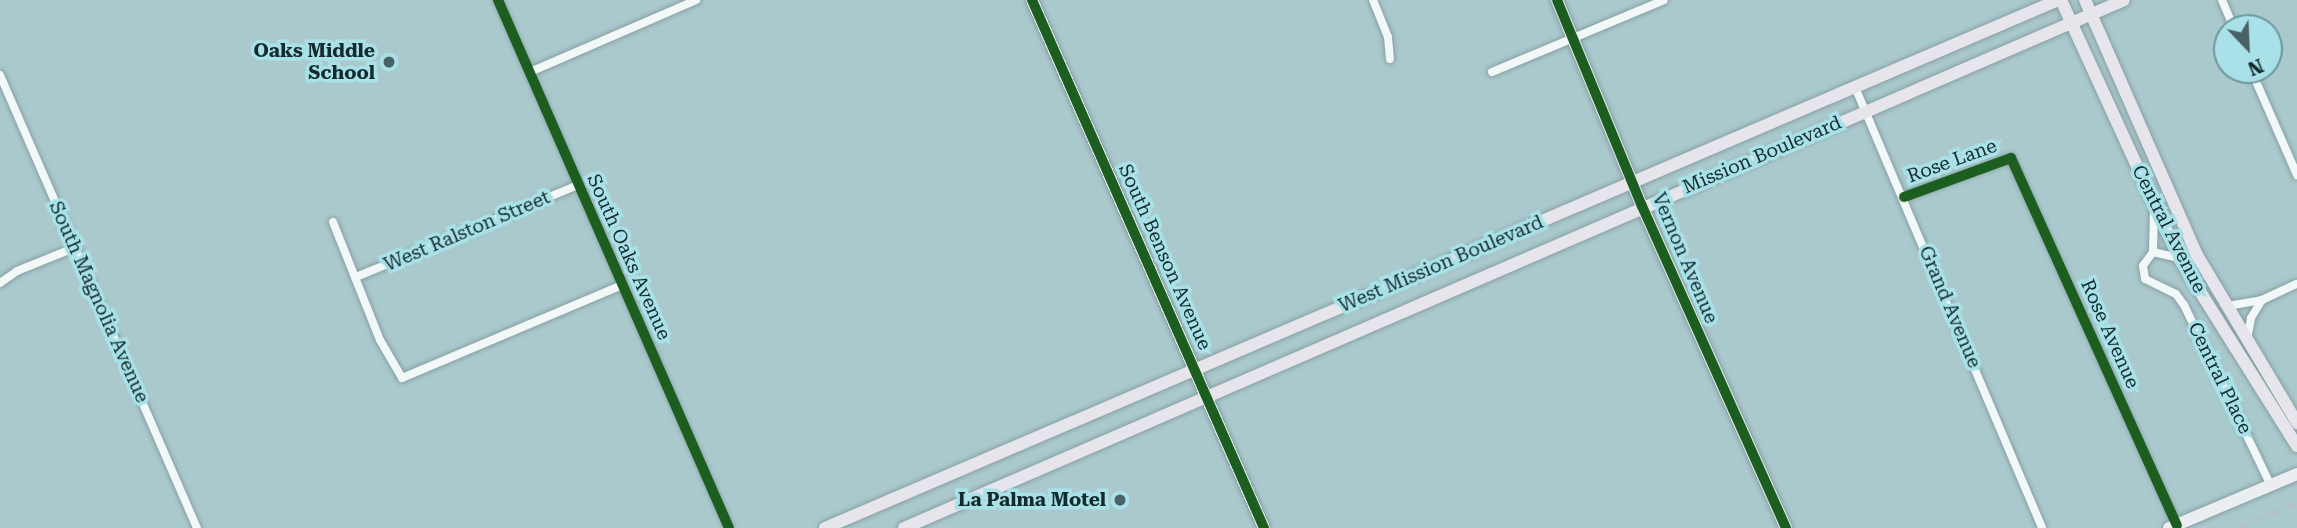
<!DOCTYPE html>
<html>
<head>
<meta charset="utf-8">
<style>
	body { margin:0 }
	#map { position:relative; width:2297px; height:528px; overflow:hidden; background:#aac9cd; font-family:"Roboto Serif",serif }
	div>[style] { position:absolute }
	.roads { filter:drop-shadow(0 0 2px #879fa2) drop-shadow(0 0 2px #879fa2) }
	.street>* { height:8px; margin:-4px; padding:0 4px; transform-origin:4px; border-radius:4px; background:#f2f7f8 }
	.secondary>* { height:12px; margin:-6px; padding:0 6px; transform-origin:6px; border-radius:6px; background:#ebeef1 }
	.primary>* { height:12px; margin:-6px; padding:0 6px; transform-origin:6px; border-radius:6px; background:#e6e5eb }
	.rail>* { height:2.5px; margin-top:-1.25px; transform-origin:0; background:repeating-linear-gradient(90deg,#b6bebf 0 9px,transparent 0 18px) }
	.cycleway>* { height:10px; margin:-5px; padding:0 5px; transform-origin:5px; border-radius:5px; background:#1b5e20 }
	.dots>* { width:19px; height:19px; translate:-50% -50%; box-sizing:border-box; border:4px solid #a9e1e8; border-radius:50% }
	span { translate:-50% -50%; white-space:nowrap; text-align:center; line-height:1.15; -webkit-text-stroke:7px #a9e1e8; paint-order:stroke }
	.poi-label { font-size:19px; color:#142b2e; font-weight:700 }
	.right { translate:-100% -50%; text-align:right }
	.street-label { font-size:19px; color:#142b2e }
	.north { position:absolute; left:2213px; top:14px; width:70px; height:70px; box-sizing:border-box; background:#a9e1e8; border:2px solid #6d989e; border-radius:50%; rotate:157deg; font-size:19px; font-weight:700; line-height:28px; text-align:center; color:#142b2e }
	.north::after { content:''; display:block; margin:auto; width:24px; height:32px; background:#486266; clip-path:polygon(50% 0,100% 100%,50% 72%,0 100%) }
</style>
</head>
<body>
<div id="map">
	<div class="roads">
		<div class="street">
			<div style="left:498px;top:0;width:576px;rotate:66.37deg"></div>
			<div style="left:1373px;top:0;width:40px;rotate:68deg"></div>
			<div style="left:1388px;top:37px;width:22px;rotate:85deg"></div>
			<div style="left:2222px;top:0;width:30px;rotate:67deg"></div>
			<div style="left:2251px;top:70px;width:115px;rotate:66.3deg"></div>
			<div style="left:530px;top:72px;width:181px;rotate:-23.4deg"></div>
			<div style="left:1492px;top:72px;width:186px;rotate:-22.7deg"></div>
			<div style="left:0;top:75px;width:494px;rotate:66.5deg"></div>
			<div style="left:1855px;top:87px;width:479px;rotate:67deg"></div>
			<div style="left:1904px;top:197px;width:114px;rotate:-20deg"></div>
			<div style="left:2011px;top:158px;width:403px;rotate:65.7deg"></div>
			<div style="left:333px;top:222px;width:127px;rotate:68.3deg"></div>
			<div style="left:380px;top:340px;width:44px;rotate:59.9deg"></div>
			<div style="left:402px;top:378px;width:239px;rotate:-22.9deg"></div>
			<div style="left:2153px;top:252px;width:17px;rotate:126deg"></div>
			<div style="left:2143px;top:266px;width:13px;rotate:81deg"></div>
			<div style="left:2145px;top:279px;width:34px;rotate:26deg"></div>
			<div style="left:2176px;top:294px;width:14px;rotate:54deg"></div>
			<div style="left:2184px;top:305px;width:201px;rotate:64.3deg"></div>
			<div style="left:2153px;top:252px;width:43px;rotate:-88.7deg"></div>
			<div style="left:2153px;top:252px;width:27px;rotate:13deg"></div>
			<div style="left:356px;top:277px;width:240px;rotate:-22.5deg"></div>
			<div style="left:0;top:283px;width:21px;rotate:-35deg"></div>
			<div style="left:17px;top:271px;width:64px;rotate:-22.1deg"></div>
			<div style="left:2228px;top:306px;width:35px;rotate:-10deg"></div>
			<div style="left:2262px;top:300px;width:38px;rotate:-25deg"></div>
			<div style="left:2247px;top:339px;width:21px;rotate:-79deg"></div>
			<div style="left:2251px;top:318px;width:21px;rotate:-59deg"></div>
		</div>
		<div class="secondary">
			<div style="left:1032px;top:0;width:577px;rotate:66.28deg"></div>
			<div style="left:1557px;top:0;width:223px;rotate:67.6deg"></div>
			<div style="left:1642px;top:206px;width:353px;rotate:65.9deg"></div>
			<div style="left:2169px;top:528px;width:139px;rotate:-22.9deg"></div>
		</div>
		<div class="primary">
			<div style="left:2061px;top:0;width:284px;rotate:65.4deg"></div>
			<div style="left:2179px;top:258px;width:222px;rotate:57.9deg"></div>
			<div style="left:2085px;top:0;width:279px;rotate:66.3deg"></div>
			<div style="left:2197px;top:255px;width:196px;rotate:59.2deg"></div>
			<div style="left:825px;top:528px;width:1341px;rotate:-23.18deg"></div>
			<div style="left:904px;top:528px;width:1329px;rotate:-23.4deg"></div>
		</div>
	</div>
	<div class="rail">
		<div style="left:2237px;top:528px;width:65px;rotate:-23.4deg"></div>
	</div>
	<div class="cycleway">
		<div style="left:498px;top:0;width:576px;rotate:66.37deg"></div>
		<div style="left:1032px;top:0;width:577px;rotate:66.28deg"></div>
		<div style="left:1557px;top:0;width:223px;rotate:67.6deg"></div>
		<div style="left:1642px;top:206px;width:353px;rotate:65.9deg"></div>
		<div style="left:1904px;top:197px;width:114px;rotate:-20deg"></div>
		<div style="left:2011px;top:158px;width:403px;rotate:65.7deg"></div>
	</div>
	<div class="dots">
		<div style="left:389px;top:62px;background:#486266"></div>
		<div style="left:1120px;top:500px;background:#486266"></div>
	</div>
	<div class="poi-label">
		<span class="right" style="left:375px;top:62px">Oaks Middle<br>School</span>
		<span class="right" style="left:1106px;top:500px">La Palma Motel</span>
	</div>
	<div class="street-label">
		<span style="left:1762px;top:155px;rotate:-23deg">Mission Boulevard</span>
		<span style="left:1952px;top:161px;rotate:-20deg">Rose Lane</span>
		<span style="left:2169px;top:229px;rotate:63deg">Central Avenue</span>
		<span style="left:467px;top:231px;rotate:-23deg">West Ralston Street</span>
		<span style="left:629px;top:257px;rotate:66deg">South Oaks Avenue</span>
		<span style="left:1165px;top:257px;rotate:66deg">South Benson Avenue</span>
		<span style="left:1685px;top:258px;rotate:67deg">Vernon Avenue</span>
		<span style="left:1441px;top:264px;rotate:-23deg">West Mission Boulevard</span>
		<span style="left:99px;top:302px;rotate:66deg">South Magnolia Avenue</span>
		<span style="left:1950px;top:307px;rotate:67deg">Grand Avenue</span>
		<span style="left:2110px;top:334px;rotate:66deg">Rose Avenue</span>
		<span style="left:2220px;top:378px;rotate:64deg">Central Place</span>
	</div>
	<div class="north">N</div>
</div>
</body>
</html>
